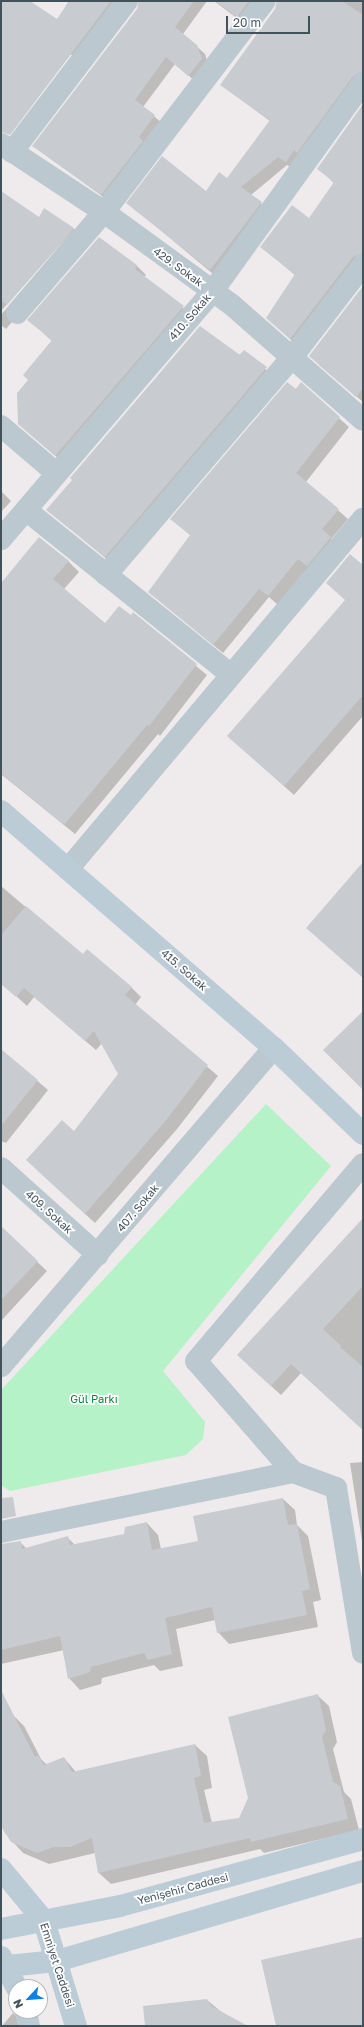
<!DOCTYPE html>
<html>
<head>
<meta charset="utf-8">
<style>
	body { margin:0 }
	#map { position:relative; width:364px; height:2027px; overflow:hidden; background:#efebec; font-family:"Golos Text",sans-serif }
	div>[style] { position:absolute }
	.green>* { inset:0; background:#b5f2c7 }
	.shadow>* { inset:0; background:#0003 }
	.building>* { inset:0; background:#c8ccd1 }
	.street>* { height:22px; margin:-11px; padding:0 11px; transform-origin:11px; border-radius:11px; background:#bbc8d0 }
	.secondary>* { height:22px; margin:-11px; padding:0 11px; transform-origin:11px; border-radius:11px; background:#bcccd7 }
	span { translate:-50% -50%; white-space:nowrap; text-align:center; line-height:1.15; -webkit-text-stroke:3.5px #fff; paint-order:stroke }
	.street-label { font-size:11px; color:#43515b }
	.park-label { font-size:11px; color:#0f813e }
	.frame { position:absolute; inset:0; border:2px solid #43515b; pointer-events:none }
	.north { position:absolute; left:8px; top:1979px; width:40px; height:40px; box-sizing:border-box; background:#fff; border:1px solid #b4b9bd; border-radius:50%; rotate:244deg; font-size:11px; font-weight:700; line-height:16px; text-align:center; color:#43515b }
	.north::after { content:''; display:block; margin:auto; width:14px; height:18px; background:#0a80eb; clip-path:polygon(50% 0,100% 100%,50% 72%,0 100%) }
	.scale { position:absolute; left:226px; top:16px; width:84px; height:18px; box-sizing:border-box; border:2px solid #43515b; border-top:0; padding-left:5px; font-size:12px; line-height:14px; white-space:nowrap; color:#43515b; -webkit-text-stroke:3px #fff; paint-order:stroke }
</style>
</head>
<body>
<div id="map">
	<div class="green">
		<div style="clip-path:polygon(266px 1104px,331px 1166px,163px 1371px,205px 1422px,203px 1439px,186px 1455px,10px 1491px,1px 1485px,1px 1390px)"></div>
	</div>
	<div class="shadow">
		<div style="clip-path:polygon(7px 1px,28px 1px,57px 20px,69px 1px,125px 1px,79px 61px,65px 50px,1px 100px,1px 9px)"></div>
		<div style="clip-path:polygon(139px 1px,207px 1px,183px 34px,205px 54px,209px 67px,196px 82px,175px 64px,143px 107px,162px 123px,110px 202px,34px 146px,138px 9px)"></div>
		<div style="clip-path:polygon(214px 1px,267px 1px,246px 25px)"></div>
		<div style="clip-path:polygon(277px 1px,363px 1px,363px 84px,295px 170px,287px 165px,251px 195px,270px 211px,219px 279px,128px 203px,207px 193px,227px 179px,270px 121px,221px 85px,276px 9px)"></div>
		<div style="clip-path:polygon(363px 106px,363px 265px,299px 347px,267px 318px,295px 275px,261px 247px,309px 220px,334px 183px,318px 168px)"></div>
		<div style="clip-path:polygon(1px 192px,39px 218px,44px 210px,74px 229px,1px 311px)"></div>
		<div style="clip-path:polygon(74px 229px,83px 238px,6px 329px,1px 325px,1px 315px)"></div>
		<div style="clip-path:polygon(99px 238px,137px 266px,146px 275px,144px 277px,192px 315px,65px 464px,19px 424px,30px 380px,52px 341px,29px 320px)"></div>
		<div style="clip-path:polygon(363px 287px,363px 402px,319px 365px)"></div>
		<div style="clip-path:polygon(244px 351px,276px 378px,115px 566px,48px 510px)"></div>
		<div style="clip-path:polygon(301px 384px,349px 427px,306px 482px,348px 519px,331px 539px,340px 547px,278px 605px,269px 597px,223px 653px,149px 592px,191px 536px,172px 519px)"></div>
		<div style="clip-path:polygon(1px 491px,11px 501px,1px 512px)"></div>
		<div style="clip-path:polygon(68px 561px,79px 572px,64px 589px,105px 624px,131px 617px,133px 614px,207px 675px,160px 736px,158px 734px,75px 834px,1px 774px,1px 585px)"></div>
		<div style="clip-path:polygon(363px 566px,363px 716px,294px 795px,228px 736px,346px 601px)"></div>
		<div style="clip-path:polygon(1px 886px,83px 956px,131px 987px,141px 997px,135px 1005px,218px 1076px,177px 1129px,95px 1223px,37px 1170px,75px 1133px,119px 1074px,102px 1043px,96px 1050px,34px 997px,27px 1006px,1px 982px)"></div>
		<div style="clip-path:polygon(1px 1050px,48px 1090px,6px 1143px,1px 1141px)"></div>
		<div style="clip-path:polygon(363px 1219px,363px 1430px,301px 1373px,281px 1395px,248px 1365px)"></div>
		<div style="clip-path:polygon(1px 1228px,47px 1271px,1px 1321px)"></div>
		<div style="clip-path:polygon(363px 1462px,363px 1547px,350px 1463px)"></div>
		<div style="clip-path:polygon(283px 1499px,295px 1510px,297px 1525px,308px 1536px,321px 1600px,313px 1602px,318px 1627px,229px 1644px,218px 1632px,215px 1620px,176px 1629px,183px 1666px,160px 1671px,154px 1665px,102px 1678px,101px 1684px,80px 1690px,69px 1678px,64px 1650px,1px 1664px,1px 1545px,20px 1542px,27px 1549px,67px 1537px,75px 1545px,125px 1535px,147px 1523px,158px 1535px,161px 1549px,199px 1542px)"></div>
		<div style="clip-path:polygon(317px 1695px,329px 1706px,337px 1742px,333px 1749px,344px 1792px,351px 1799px,359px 1830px,264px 1853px,260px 1849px,111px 1884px,99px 1873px,95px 1853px,49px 1864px,23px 1853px,5px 1833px,1px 1824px,1px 1717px,12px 1714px,24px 1726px,41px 1759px,47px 1765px,64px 1758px,76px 1772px,195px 1745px,207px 1756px,212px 1788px,204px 1790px,212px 1823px,240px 1819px)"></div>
		<div style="clip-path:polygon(207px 2000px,238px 2026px,146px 2026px)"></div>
		<div style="clip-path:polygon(13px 2013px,23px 2023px,24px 2026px,2px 2026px)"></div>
	</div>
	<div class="building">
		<div style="clip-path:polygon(1px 1px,30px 1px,57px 19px,70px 1px,111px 1px,10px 135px,1px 132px)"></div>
		<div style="clip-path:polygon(139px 1px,194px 1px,175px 27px,197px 45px,202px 59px,188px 76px,166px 57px,135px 100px,155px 115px,139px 137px,143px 141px,101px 195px,32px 146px,137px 9px)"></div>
		<div style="clip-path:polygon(215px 1px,249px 1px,237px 17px)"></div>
		<div style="clip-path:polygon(277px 1px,342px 1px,363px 15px,363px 71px,353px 76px,297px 153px,294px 150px,286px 162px,278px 157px,241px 187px,262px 202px,210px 270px,126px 203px,162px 156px,206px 191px,219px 172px,227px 178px,270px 120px,220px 85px,275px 9px)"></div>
		<div style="clip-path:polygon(363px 104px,363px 253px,353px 257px,290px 339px,266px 318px,295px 274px,260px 247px,292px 205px,309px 218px,334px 182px,317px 169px)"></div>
		<div style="clip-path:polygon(1px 191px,39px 217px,44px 208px,74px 228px,7px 305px,1px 300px)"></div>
		<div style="clip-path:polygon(99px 237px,137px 265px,135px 269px,184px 306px,55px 456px,18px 424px,17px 393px,28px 380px,23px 375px,52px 340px,27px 320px)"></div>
		<div style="clip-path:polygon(363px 286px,363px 388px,356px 397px,309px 356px)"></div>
		<div style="clip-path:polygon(200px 326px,240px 355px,244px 350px,267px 367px,105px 557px,46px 510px,72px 480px,70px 478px)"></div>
		<div style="clip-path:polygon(287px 382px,296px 389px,301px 382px,340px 417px,296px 473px,339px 509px,322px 529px,331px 537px,307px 566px,298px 559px,268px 596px,259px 589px,213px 645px,148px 592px,190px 535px,170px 519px)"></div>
		<div style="clip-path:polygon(39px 537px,69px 561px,53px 579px,105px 623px,119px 606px,131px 615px,133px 612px,197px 664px,149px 726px,147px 725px,64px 825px,1px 773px,1px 583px)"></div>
		<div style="clip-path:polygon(350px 554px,363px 565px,363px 695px,284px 786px,227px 736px,345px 600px,326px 583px)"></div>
		<div style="clip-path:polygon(363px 862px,363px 978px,306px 928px)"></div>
		<div style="clip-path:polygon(26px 906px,83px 954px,87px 949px,132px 987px,125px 995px,208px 1065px,167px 1119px,85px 1214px,26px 1160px,62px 1120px,74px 1131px,118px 1074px,94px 1031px,85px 1041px,24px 988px,16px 997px,1px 984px,1px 935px)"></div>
		<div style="clip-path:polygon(363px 1011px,363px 1090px,323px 1050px)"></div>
		<div style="clip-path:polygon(1px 1049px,38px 1080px,1px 1126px)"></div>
		<div style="clip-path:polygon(363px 1218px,363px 1286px,323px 1329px,341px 1346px,340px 1347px,363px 1367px,363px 1430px,291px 1364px,271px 1386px,237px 1355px)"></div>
		<div style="clip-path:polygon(1px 1226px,38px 1261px,1px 1300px)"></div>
		<div style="clip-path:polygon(13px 1497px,16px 1516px,1px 1519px,1px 1498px)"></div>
		<div style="clip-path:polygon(283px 1498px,288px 1525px,297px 1524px,310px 1589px,302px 1591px,307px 1615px,217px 1633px,212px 1607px,165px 1618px,172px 1654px,148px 1660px,144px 1653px,91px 1667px,90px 1672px,68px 1679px,60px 1636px,1px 1650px,1px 1544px,21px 1541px,22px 1549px,68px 1536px,70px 1545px,124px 1534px,125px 1527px,147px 1522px,152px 1550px,198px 1541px,193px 1516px)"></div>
		<div style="clip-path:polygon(1px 1690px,35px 1757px,38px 1755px,44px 1765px,64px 1757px,72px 1772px,195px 1744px,201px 1776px,194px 1778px,204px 1823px,239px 1818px,248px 1798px,228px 1717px,318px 1694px,326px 1730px,322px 1737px,333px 1782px,340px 1786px,348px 1819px,251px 1842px,250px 1838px,98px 1873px,92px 1838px,70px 1847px,54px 1847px,37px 1853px,11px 1842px,1px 1826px)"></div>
		<div style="clip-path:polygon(363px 1937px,363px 2026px,276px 2026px,261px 1960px)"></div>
		<div style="clip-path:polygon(207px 1999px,211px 2006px,248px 2026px,145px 2026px,143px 2006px)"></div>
	</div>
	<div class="street">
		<div style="left:1px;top:144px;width:123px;rotate:33.4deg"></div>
		<div style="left:104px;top:212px;width:158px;rotate:36deg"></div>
		<div style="left:232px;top:305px;width:174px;rotate:41.3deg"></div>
		<div style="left:12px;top:152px;width:190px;rotate:-52.7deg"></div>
		<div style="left:17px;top:313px;width:133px;rotate:-49.3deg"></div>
		<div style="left:104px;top:212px;width:265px;rotate:-52.7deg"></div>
		<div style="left:1px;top:426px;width:72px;rotate:40.5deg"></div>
		<div style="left:26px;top:510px;width:263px;rotate:38.8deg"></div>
		<div style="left:1px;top:539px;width:325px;rotate:-49.5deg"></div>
		<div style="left:212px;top:292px;width:258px;rotate:-54.2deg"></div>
		<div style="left:106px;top:575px;width:288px;rotate:-49.5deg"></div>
		<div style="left:293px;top:356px;width:115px;rotate:-52.4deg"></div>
		<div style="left:68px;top:869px;width:458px;rotate:-49.9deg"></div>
		<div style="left:1px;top:1168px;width:130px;rotate:41.9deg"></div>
		<div style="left:1px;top:1366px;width:419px;rotate:-49.4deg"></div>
		<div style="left:293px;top:1472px;width:46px;rotate:20.4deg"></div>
		<div style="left:336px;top:1488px;width:167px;rotate:80.7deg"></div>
		<div style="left:1px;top:1532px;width:298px;rotate:-11.6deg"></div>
		<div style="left:293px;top:1472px;width:147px;rotate:-131.1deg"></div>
		<div style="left:196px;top:1361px;width:258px;rotate:-49.7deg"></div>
	</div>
	<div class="secondary">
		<div style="left:1px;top:811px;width:362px;rotate:41deg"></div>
		<div style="left:274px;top:1048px;width:124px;rotate:44deg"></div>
		<div style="left:1px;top:1869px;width:67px;rotate:50.4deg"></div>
		<div style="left:44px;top:1921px;width:110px;rotate:73.1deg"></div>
		<div style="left:1px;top:1929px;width:121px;rotate:-10.9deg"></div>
		<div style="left:120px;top:1906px;width:252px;rotate:-15.4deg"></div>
		<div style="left:1px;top:1957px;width:34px;rotate:63deg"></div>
		<div style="left:7px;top:1966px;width:50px;rotate:-5.7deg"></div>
		<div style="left:57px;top:1961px;width:319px;rotate:-16.4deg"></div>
		<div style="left:26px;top:2011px;width:15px;rotate:79deg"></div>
	</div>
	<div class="street-label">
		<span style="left:178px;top:267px;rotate:36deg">429. Sokak</span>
		<span style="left:190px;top:317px;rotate:-49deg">410. Sokak</span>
		<span style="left:184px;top:970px;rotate:41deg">415. Sokak</span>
		<span style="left:138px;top:1208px;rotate:-50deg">407. Sokak</span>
		<span style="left:49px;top:1212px;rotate:42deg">409. Sokak</span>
		<span style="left:183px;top:1889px;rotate:-15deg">Yenişehir Caddesi</span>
		<span style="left:57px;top:1965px;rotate:72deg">Emniyet Caddesi</span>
	</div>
	<div class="park-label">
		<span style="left:94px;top:1399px">Gül Parkı</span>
	</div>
	<div class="frame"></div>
	<div class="north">N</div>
	<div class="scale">20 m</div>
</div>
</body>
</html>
